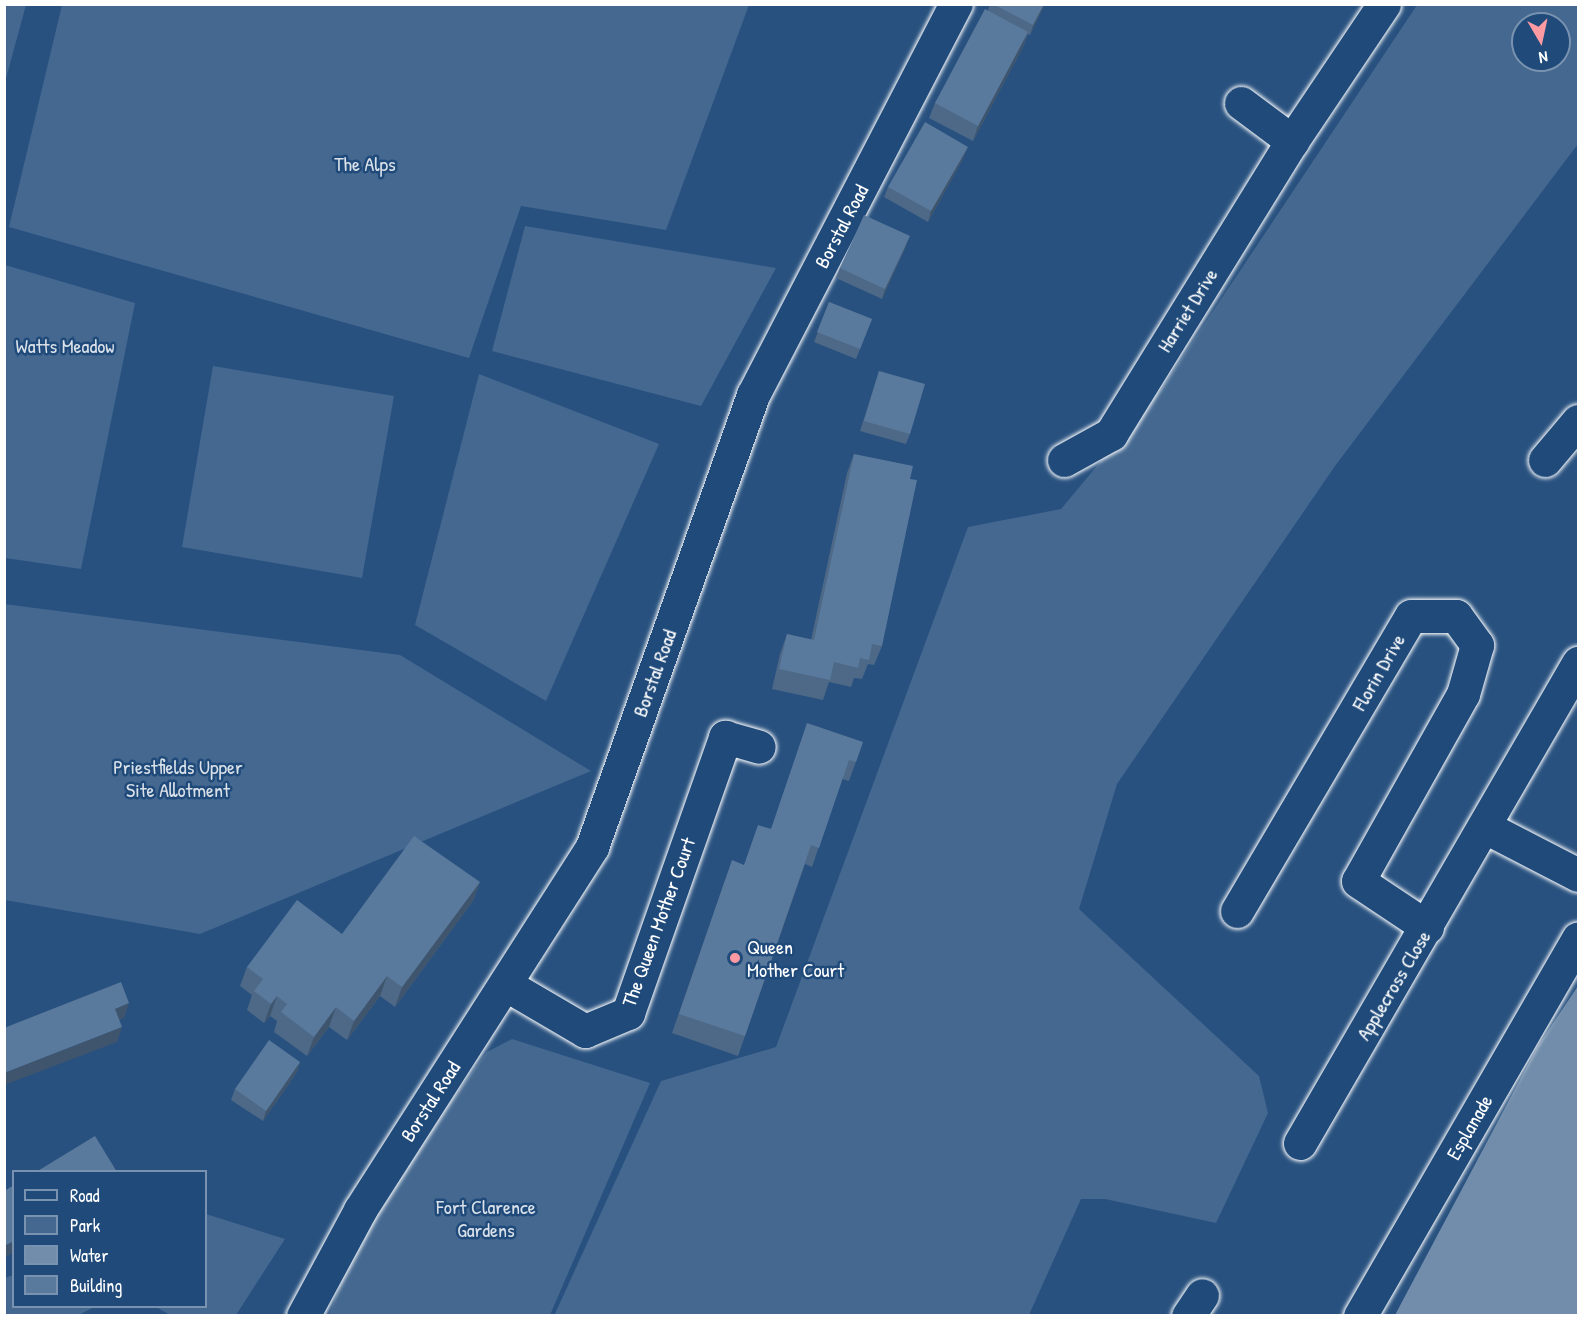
<!DOCTYPE html>
<html>
<head>
<meta charset="utf-8">
<style>
	body { margin:0 }
	#map { position:relative; width:1583px; height:1320px; overflow:hidden; background:#28517f; font-family:"Patrick Hand",sans-serif }
	div>[style] { position:absolute }
	.green>* { inset:0; background:#446890 }
	.water>* { inset:0; background:#718dab }
	.roads { filter:drop-shadow(0 0 2px #fff) drop-shadow(0 0 2px #fff) }
	.minor>* { height:33px; margin:-16.5px; padding:0 16.5px; transform-origin:16.5px; border-radius:16.5px; background:#1f4a7a }
	.tertiary>* { height:33px; margin:-16.5px; padding:0 16.5px; transform-origin:16.5px; border-radius:16.5px; background:#1f4a7a }
	.wall>* { inset:0; background:#4d6987 }
	.shaded-wall>* { inset:0; background:#3f556e }
	.building>* { inset:0; background:#5a7a9d }
	.dots>* { width:16px; height:16px; translate:-50% -50%; box-sizing:border-box; border:3px solid #1f4a7a; border-radius:50% }
	span { translate:-50% -50%; white-space:nowrap; text-align:center; line-height:1.15; -webkit-text-stroke:5px #1f4a7a; paint-order:stroke }
	.park-label { font-size:20px; color:#dae1e9 }
	.street-label { font-size:20px; color:#fff }
	.poi-label { font-size:20px; color:#fff }
	.left { translate:0 -50%; text-align:left }
	.frame { position:absolute; inset:0; border:6px solid #fff; pointer-events:none }
	.legend { position:absolute; left:12px; top:1170px; width:195px; height:138px; box-sizing:border-box; background:#1f4a7a; border:2px solid #7992af; margin:0; padding:8px 10px; list-style:none; font-size:18px; color:#fff }
	.legend li { display:flex; align-items:center; gap:12px; height:30px }
	.legend b { width:30px; border:2px solid #7992af }
	.north { position:absolute; left:1511px; top:12px; width:60px; height:60px; box-sizing:border-box; background:#1f4a7a; border:2px solid #7992af; border-radius:50%; rotate:171deg; font-size:16px; font-weight:700; line-height:24px; text-align:center; color:#fff }
	.north::after { content:''; display:block; margin:auto; width:21px; height:27px; background:#ff9aa2; clip-path:polygon(50% 0,100% 100%,50% 72%,0 100%) }
</style>
</head>
<body>
<div id="map">
	<div class="green">
		<div style="clip-path:polygon(5px 4px,26px 5px,5px 82px,4px 5px)"></div>
		<div style="clip-path:polygon(62px 5px,62px 4px,749px 5px,666px 230px,521px 206px,469px 358px,9px 227px)"></div>
		<div style="clip-path:polygon(evenodd,1417px 5px,1578px 5px,1578px 144px,1335px 466px,1117px 784px,1079px 909px,1259px 1076px,1268px 1113px,1216px 1223px,1105px 1199px,1081px 1199px,1029px 1315px,554px 1316px,661px 1081px,776px 1047px,968px 527px,1061px 509px,1162px 388px,1417px 5px,1523px 24px,1559px 24px,1559px 60px,1523px 60px,1523px 24px)"></div>
		<div style="clip-path:polygon(525px 226px,776px 268px,701px 406px,492px 351px)"></div>
		<div style="clip-path:polygon(5px 265px,135px 303px,81px 569px,5px 558px)"></div>
		<div style="clip-path:polygon(213px 366px,394px 396px,362px 578px,182px 547px)"></div>
		<div style="clip-path:polygon(479px 374px,659px 444px,546px 701px,415px 625px)"></div>
		<div style="clip-path:polygon(4px 604px,400px 655px,591px 771px,200px 934px,5px 900px)"></div>
		<div style="clip-path:polygon(512px 1039px,650px 1083px,550px 1315px,329px 1316px,364px 1219px,487px 1052px)"></div>
		<div style="clip-path:polygon(206px 1214px,285px 1239px,236px 1315px,170px 1315px,156px 1307px,206px 1306px)"></div>
		<div style="clip-path:polygon(13px 1275px,14px 1306px,94px 1307px,79px 1315px,5px 1315px,5px 1278px)"></div>
	</div>
	<div class="water">
		<div style="clip-path:polygon(1578px 986px,1578px 1315px,1395px 1315px,1538px 1046px)"></div>
	</div>
	<div class="roads">
		<div class="minor">
			<div style="left:1241px;top:103px;width:64px;rotate:36.7deg"></div>
			<div style="left:1064px;top:460px;width:54px;rotate:-29deg"></div>
			<div style="left:1111px;top:434px;width:344px;rotate:-58.3deg"></div>
			<div style="left:1292px;top:141px;width:165px;rotate:-56.1deg"></div>
			<div style="left:1545px;top:460px;width:51px;rotate:-49.8deg"></div>
			<div style="left:1487px;top:828px;width:102px;rotate:27.3deg"></div>
			<div style="left:1237px;top:911px;width:342px;rotate:-59.5deg"></div>
			<div style="left:1411px;top:616px;width:45px"></div>
			<div style="left:1456px;top:616px;width:36px;rotate:54deg"></div>
			<div style="left:1477px;top:645px;width:51px;rotate:105.9deg"></div>
			<div style="left:1463px;top:694px;width:214px;rotate:119.3deg"></div>
			<div style="left:1358px;top:881px;width:83px;rotate:33.7deg"></div>
			<div style="left:505px;top:984px;width:93px;rotate:30.4deg"></div>
			<div style="left:585px;top:1031px;width:47px;rotate:-22.7deg"></div>
			<div style="left:628px;top:1013px;width:293px;rotate:-70.6deg"></div>
			<div style="left:725px;top:737px;width:35px;rotate:16deg"></div>
			<div style="left:1300px;top:1143px;width:555px;rotate:-59.92deg"></div>
			<div style="left:1188px;top:1316px;width:25px;rotate:-56deg"></div>
		</div>
		<div class="tertiary">
			<div style="left:303px;top:1316px;width:120px;rotate:-61.7deg"></div>
			<div style="left:360px;top:1210px;width:431px;rotate:-57.4deg"></div>
			<div style="left:592px;top:847px;width:480px;rotate:-70.4deg"></div>
			<div style="left:753px;top:395px;width:441px;rotate:-62.6deg"></div>
			<div style="left:1360px;top:1316px;width:436px;rotate:-60deg"></div>
		</div>
	</div>
	<div class="wall">
		<div style="clip-path:polygon(990px 4px,1045px 4px,1030px 35px,1028px 34px,1023px 47px,973px 141px,929px 118px,935px 103px,988px 10px)"></div>
		<div style="clip-path:polygon(964px 157px,928px 222px,884px 197px,888px 187px)"></div>
		<div style="clip-path:polygon(906px 246px,882px 299px,836px 278px,840px 268px)"></div>
		<div style="clip-path:polygon(829px 302px,872px 319px,856px 359px,814px 342px)"></div>
		<div style="clip-path:polygon(879px 371px,910px 434px,906px 444px,860px 431px)"></div>
		<div style="clip-path:polygon(854px 454px,882px 646px,874px 665px,868px 664px,862px 679px,854px 678px,851px 687px,829px 682px,823px 700px,772px 689px,780px 654px,787px 634px,811px 640px,847px 473px)"></div>
		<div style="clip-path:polygon(863px 742px,849px 781px,842px 779px,812px 867px,805px 864px,738px 1056px,672px 1033px,725px 880px,744px 865px,770px 829px)"></div>
		<div style="clip-path:polygon(480px 882px,473px 901px,395px 1007px,380px 996px,347px 1040px,329px 1027px,307px 1056px,274px 1032px,277px 1021px,270px 1016px,264px 1023px,247px 1010px,252px 995px,240px 986px,247px 967px,342px 934px)"></div>
		<div style="clip-path:polygon(300px 1062px,297px 1072px,263px 1121px,231px 1100px,235px 1089px)"></div>
	</div>
	<div class="shaded-wall">
		<div style="clip-path:polygon(1044px 4px,1045px 4px,1030px 35px,1033px 25px)"></div>
		<div style="clip-path:polygon(1028px 32px,1023px 47px,973px 141px,978px 126px)"></div>
		<div style="clip-path:polygon(968px 147px,964px 157px,928px 222px,931px 211px)"></div>
		<div style="clip-path:polygon(910px 236px,906px 246px,882px 299px,885px 289px)"></div>
		<div style="clip-path:polygon(480px 882px,473px 901px,395px 1007px,402px 987px)"></div>
		<div style="clip-path:polygon(387px 976px,380px 996px,347px 1040px,354px 1021px)"></div>
		<div style="clip-path:polygon(277px 996px,270px 1016px,264px 1023px,271px 1004px)"></div>
		<div style="clip-path:polygon(129px 1003px,124px 1018px,109px 1024px,115px 1009px)"></div>
		<div style="clip-path:polygon(336px 1007px,329px 1027px,307px 1056px,314px 1037px)"></div>
		<div style="clip-path:polygon(122px 1027px,117px 1042px,4px 1085px,4px 1073px)"></div>
		<div style="clip-path:polygon(300px 1062px,297px 1072px,263px 1121px,266px 1111px)"></div>
		<div style="clip-path:polygon(14px 1241px,14px 1252px,4px 1258px,4px 1246px)"></div>
	</div>
	<div class="building">
		<div style="clip-path:polygon(993px 4px,1044px 4px,1033px 25px)"></div>
		<div style="clip-path:polygon(985px 9px,1028px 32px,978px 126px,935px 103px)"></div>
		<div style="clip-path:polygon(925px 122px,968px 147px,931px 211px,888px 187px)"></div>
		<div style="clip-path:polygon(864px 215px,910px 236px,885px 289px,840px 268px)"></div>
		<div style="clip-path:polygon(829px 302px,872px 319px,860px 349px,817px 332px)"></div>
		<div style="clip-path:polygon(879px 371px,925px 384px,910px 434px,864px 421px)"></div>
		<div style="clip-path:polygon(854px 454px,913px 466px,910px 479px,917px 480px,882px 646px,872px 644px,869px 660px,860px 658px,858px 668px,834px 662px,830px 680px,779px 669px,787px 634px,814px 640px)"></div>
		<div style="clip-path:polygon(807px 723px,863px 742px,856px 762px,849px 760px,819px 848px,811px 845px,745px 1036px,679px 1014px,732px 860px,744px 865px,758px 825px,771px 829px)"></div>
		<div style="clip-path:polygon(414px 836px,480px 882px,402px 987px,387px 976px,354px 1021px,336px 1007px,314px 1037px,281px 1012px,287px 1004px,277px 996px,271px 1004px,254px 991px,263px 979px,247px 967px,297px 900px,342px 934px)"></div>
		<div style="clip-path:polygon(121px 982px,129px 1003px,115px 1009px,122px 1027px,4px 1073px,4px 1028px)"></div>
		<div style="clip-path:polygon(269px 1040px,300px 1062px,266px 1111px,235px 1089px)"></div>
		<div style="clip-path:polygon(95px 1136px,117px 1172px,36px 1172px)"></div>
		<div style="clip-path:polygon(14px 1185px,14px 1241px,4px 1246px,4px 1191px)"></div>
	</div>
	<div class="dots">
		<div style="left:735px;top:958px;background:#ff9aa2"></div>
	</div>
	<div class="park-label">
		<span style="left:365px;top:163px">The Alps</span>
		<span style="left:65px;top:345px">Watts Meadow</span>
		<span style="left:178px;top:778px">Priestfields Upper<br>Site Allotment</span>
		<span style="left:486px;top:1218px">Fort Clarence<br>Gardens</span>
	</div>
	<div class="street-label">
		<span style="left:841px;top:226px;rotate:-62deg">Borstal Road</span>
		<span style="left:1187px;top:310px;rotate:-58deg">Harriet Drive</span>
		<span style="left:1378px;top:672px;rotate:-60deg">Florin Drive</span>
		<span style="left:654px;top:673px;rotate:-70deg">Borstal Road</span>
		<span style="left:658px;top:922px;rotate:-70deg">The Queen Mother Court</span>
		<span style="left:1393px;top:985px;rotate:-59deg">Applecross Close</span>
		<span style="left:430px;top:1101px;rotate:-57deg">Borstal Road</span>
		<span style="left:1469px;top:1127px;rotate:-60deg">Esplanade</span>
	</div>
	<div class="poi-label">
		<span class="left" style="left:747px;top:958px">Queen<br>Mother Court</span>
	</div>
	<div class="frame"></div>
	<ul class="legend">
	<li><b style="height:8px;background:#1f4a7a"></b>Road</li>
	<li><b style="height:16px;background:#446890"></b>Park</li>
	<li><b style="height:16px;background:#718dab"></b>Water</li>
	<li><b style="height:16px;background:#5a7a9d"></b>Building</li>
	</ul>
	<div class="north">N</div>
</div>
</body>
</html>
